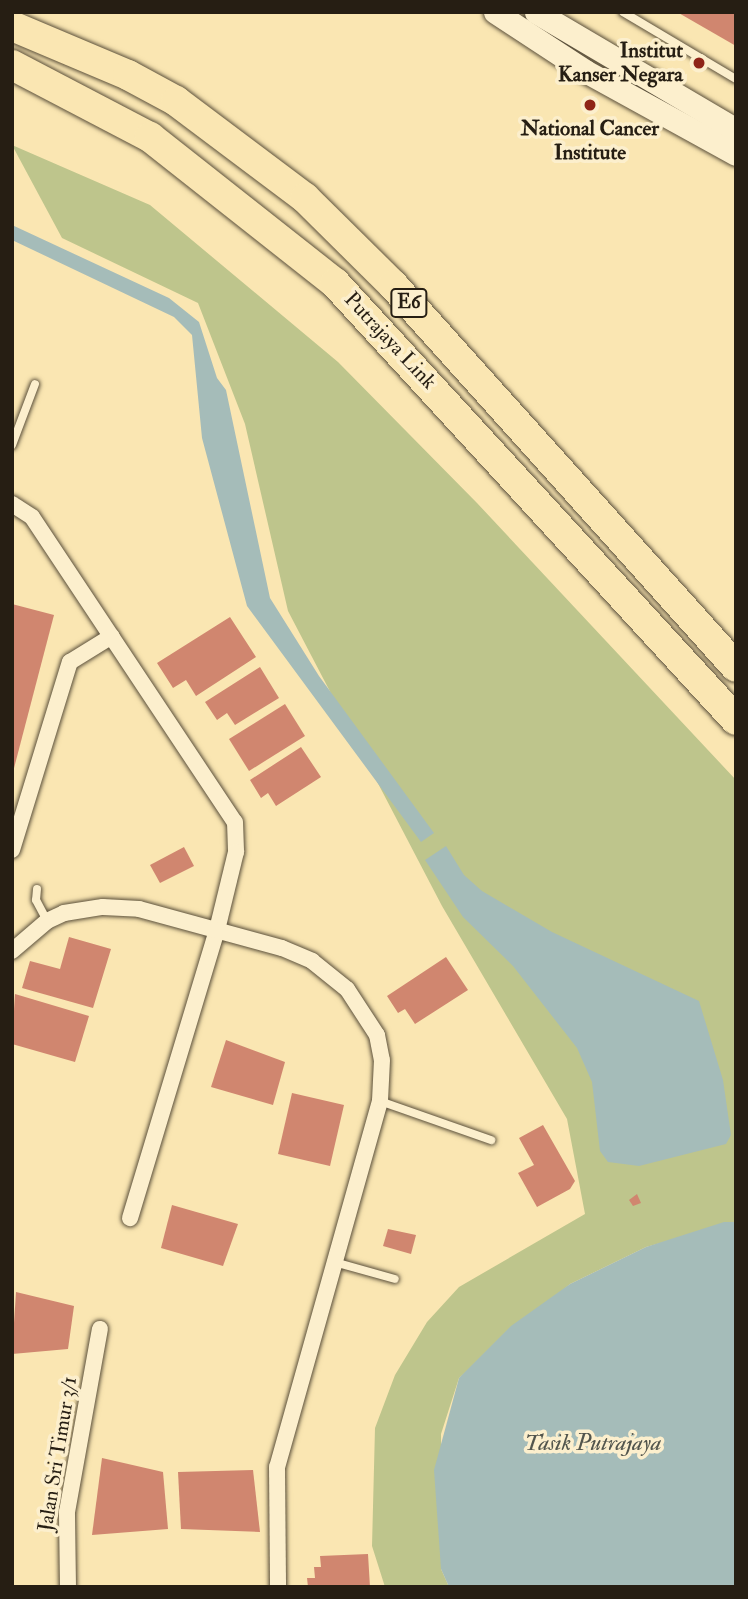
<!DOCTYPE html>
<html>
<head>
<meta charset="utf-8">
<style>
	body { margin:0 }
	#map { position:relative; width:748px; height:1599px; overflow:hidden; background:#fae6b2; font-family:"IM FELL Double Pica",serif }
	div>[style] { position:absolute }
	.green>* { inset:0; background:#bec58c }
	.water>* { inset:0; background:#a5bcb9 }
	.building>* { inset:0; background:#d0866f }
	.roads { filter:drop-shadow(0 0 2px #5b503b) drop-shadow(0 0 2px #5b503b) }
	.lane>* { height:8px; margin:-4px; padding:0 4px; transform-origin:4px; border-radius:4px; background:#fcefcd }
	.street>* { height:16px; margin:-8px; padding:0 8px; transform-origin:8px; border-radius:8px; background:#fcefcd }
	.secondary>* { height:23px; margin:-11.5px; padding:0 11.5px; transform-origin:11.5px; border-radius:11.5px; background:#fcefcd }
	.highway>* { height:30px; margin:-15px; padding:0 15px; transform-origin:15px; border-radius:15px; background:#fae6b2 }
	.dots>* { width:19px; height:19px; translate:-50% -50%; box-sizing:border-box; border:4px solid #fcefcd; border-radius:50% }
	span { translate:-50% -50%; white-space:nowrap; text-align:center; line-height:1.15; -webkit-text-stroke:7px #fcefcd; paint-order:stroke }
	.shield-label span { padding:2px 5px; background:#fcefcd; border:2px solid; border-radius:5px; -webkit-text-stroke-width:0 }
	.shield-label { font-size:19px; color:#261e13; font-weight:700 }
	.poi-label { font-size:21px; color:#261e13; font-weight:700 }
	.right { translate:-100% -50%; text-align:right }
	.street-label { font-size:21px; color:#261e13 }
	.water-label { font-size:23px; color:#52554d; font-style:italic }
	.frame { position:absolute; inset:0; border:14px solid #261e13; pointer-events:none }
</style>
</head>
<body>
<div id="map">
	<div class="green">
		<div style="clip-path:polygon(12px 145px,150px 205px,338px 362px,477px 503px,736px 780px,736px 1222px,646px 1247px,570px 1284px,459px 1378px,441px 1434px,441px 1569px,449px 1587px,385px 1587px,372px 1546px,375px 1428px,395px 1375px,427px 1322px,459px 1287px,585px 1214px,567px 1119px,442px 906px,288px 611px,245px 424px,198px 303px,62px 238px)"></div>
	</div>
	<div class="water">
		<div style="clip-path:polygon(12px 225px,169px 298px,199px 322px,217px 378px,226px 390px,270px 598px,319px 676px,434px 833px,421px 842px,247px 606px,202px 438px,192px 335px,174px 317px,12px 240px)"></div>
		<div style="clip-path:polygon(446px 846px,464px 875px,482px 891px,552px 932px,699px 1001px,723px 1080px,731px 1135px,726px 1144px,639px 1166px,608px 1162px,600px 1151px,592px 1082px,577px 1048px,513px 966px,463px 917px,425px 860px)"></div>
		<div style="clip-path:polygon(724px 1222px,736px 1222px,736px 1587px,449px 1587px,441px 1569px,434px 1470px,459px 1378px,511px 1326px,570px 1284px,646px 1247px)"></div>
	</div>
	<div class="building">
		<div style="clip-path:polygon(677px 12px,736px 12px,736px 46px)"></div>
		<div style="clip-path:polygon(12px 604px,54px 615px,13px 772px,12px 772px)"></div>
		<div style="clip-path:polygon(230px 617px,256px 657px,196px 696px,186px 680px,173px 688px,157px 663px)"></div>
		<div style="clip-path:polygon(260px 667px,279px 698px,235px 725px,227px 713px,217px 720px,205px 702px)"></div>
		<div style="clip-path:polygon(285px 704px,305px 736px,249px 771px,229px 739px)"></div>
		<div style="clip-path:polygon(301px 747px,321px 777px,276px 806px,268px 793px,261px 798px,250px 780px)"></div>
		<div style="clip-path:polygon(184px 847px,194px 866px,160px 883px,150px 865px)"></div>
		<div style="clip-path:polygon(69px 937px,111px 949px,93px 1008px,22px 988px,30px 961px,60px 969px)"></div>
		<div style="clip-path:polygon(446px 957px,468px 990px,415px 1024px,405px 1009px,398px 1013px,387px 996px)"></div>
		<div style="clip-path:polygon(15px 994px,89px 1016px,75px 1062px,12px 1044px)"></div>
		<div style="clip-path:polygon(226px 1040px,285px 1062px,273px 1105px,211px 1087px)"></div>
		<div style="clip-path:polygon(292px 1093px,344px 1105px,330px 1166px,278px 1154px)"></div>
		<div style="clip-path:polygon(543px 1125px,575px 1181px,570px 1189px,537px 1207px,518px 1173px,534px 1165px,519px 1138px)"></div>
		<div style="clip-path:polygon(637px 1194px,641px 1203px,633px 1206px,629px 1200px)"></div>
		<div style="clip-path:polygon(172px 1205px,238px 1224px,223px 1266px,161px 1248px)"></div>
		<div style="clip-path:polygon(388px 1229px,416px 1235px,411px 1254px,383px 1246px)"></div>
		<div style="clip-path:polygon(16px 1292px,74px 1306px,68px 1349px,12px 1354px)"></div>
		<div style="clip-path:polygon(102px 1458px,163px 1472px,168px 1529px,92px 1535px)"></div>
		<div style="clip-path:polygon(253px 1470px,260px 1532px,181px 1529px,178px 1472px)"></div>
		<div style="clip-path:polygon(368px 1554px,370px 1587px,308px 1587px,307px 1578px,315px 1578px,314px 1567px,321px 1567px,320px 1556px)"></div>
	</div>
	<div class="roads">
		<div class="lane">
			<div style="left:623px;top:12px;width:131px;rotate:30.7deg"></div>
			<div style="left:12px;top:445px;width:65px;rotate:-69.3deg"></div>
			<div style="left:37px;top:889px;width:11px;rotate:95deg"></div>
			<div style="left:36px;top:900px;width:24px;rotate:62deg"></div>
			<div style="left:380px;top:1101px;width:118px;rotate:19.4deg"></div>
			<div style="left:334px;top:1262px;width:63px;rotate:15.6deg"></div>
		</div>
		<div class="street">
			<div style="left:12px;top:504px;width:24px;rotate:33deg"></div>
			<div style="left:32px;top:517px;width:366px;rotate:56.4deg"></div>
			<div style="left:235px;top:822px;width:30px;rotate:88deg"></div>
			<div style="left:236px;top:852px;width:80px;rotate:103.7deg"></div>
			<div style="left:217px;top:930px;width:301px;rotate:106.8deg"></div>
			<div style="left:12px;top:850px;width:197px;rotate:-72.9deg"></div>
			<div style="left:70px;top:662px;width:49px;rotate:-31.8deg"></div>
			<div style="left:12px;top:951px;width:46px;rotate:-40.6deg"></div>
			<div style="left:47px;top:921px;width:19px;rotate:-25deg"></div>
			<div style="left:64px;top:913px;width:39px;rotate:-9deg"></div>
			<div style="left:103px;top:907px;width:36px;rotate:3deg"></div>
			<div style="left:139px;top:909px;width:148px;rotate:15.3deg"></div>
			<div style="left:282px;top:948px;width:33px;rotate:23deg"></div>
			<div style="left:312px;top:961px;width:45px;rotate:38.7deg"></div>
			<div style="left:347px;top:989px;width:55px;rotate:56.9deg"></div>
			<div style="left:377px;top:1035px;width:25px;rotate:79deg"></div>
			<div style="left:382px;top:1060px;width:41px;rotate:92.8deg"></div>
			<div style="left:380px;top:1101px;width:380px;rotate:105.7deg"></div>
			<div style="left:277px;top:1467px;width:120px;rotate:89.5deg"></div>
			<div style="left:68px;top:1587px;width:75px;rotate:-90.8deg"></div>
			<div style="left:67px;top:1512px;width:186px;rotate:-79.8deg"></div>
		</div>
		<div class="secondary">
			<div style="left:495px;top:12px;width:108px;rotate:33.2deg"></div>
			<div style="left:585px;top:71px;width:172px;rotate:28.8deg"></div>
			<div style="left:536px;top:12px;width:232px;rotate:30.5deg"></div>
		</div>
		<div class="highway">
			<div style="left:12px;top:26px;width:126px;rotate:22.9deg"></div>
			<div style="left:128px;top:75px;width:55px;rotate:28.4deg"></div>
			<div style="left:176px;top:101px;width:161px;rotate:36.9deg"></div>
			<div style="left:305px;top:198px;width:124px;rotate:44.7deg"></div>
			<div style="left:393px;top:285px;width:513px;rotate:48.08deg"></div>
			<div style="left:12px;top:65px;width:156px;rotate:27.6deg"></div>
			<div style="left:150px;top:137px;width:236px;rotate:38.3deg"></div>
			<div style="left:335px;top:283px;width:593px;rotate:47.46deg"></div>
		</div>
	</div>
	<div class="dots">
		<div style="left:699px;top:63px;background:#8f2418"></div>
		<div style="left:590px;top:105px;background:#8f2418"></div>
	</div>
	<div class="shield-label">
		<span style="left:409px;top:303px">E6</span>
	</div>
	<div class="poi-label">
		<span class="right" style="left:683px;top:63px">Institut<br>Kanser Negara</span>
		<span style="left:590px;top:141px">National Cancer<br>Institute</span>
	</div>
	<div class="street-label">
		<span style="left:390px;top:341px;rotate:47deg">Putrajaya Link</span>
		<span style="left:58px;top:1454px;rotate:-81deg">Jalan Sri Timur 3/1</span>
	</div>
	<div class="water-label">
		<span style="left:593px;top:1443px">Tasik Putrajaya</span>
	</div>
	<div class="frame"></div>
</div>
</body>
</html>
